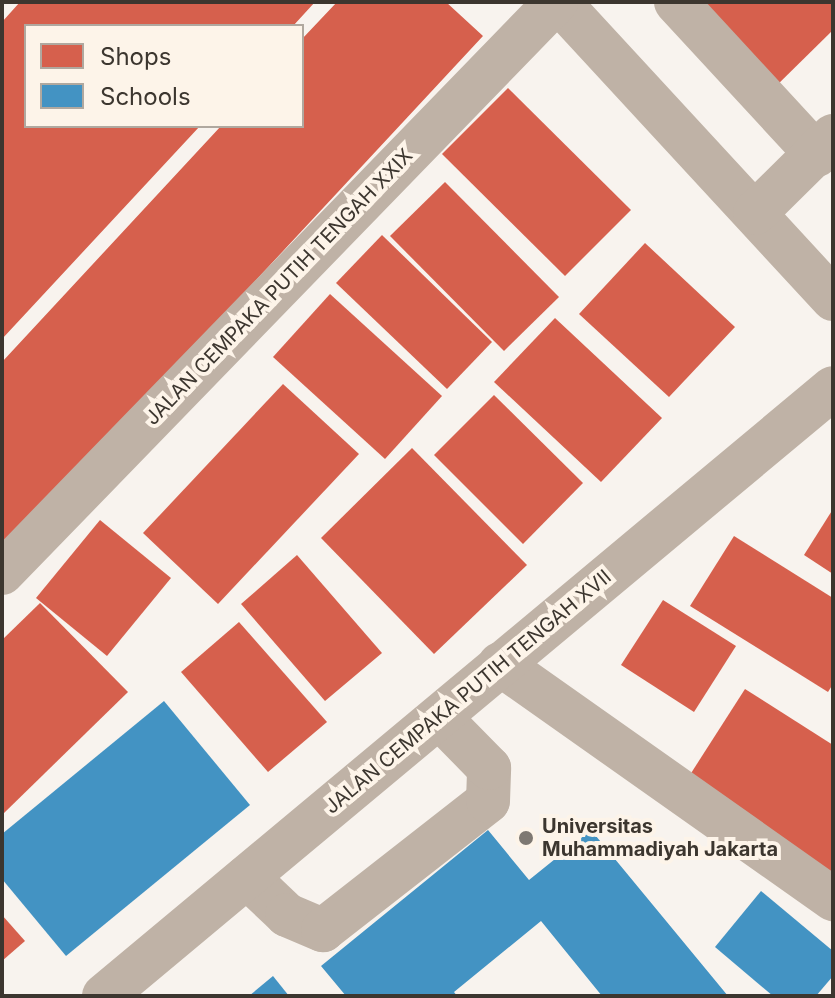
<!DOCTYPE html>
<html>
<head>
<meta charset="utf-8">
<style>
	body { margin:0 }
	#map { position:relative; width:835px; height:998px; overflow:hidden; background:#f8f3ee; font-family:Inter,sans-serif }
	div>[style] { position:absolute }
	.shops>* { inset:0; background:#d6604d }
	.schools>* { inset:0; background:#4393c3 }
	.minor>* { height:44px; margin:-22px; padding:0 22px; transform-origin:22px; border-radius:22px; background:#bfb2a6 }
	.dots>* { width:22px; height:22px; translate:-50% -50%; box-sizing:border-box; border:4px solid #fdf4e9; border-radius:50% }
	span { translate:-50% -50%; white-space:nowrap; text-align:center; line-height:1.15; -webkit-text-stroke:8px #fdf4e9; paint-order:stroke }
	.street-label { font-size:20px; color:#3c362f }
	.poi-label { font-size:20px; color:#3c362f; font-weight:700 }
	.left { translate:0 -50%; text-align:left }
	.frame { position:absolute; inset:0; border:4px solid #3c362f; pointer-events:none }
	.legend { position:absolute; left:24px; top:24px; width:280px; height:104px; box-sizing:border-box; background:#fdf4e9; border:2px solid #b0a89f; margin:0; padding:10px 14px; list-style:none; font-size:24px; color:#3c362f }
	.legend li { display:flex; align-items:center; gap:16px; height:40px }
	.legend b { width:40px; border:2px solid #b0a89f }
</style>
</head>
<body>
<div id="map">
	<div class="shops">
		<div style="clip-path:polygon(20px 2px,315px 2px,293px 26px,26px 26px,26px 126px,200px 126px,2px 339px,2px 22px)"></div>
		<div style="clip-path:polygon(337px 2px,446px 2px,483px 36px,6px 549px,2px 545px,2px 362px,221px 126px,302px 126px,302px 39px)"></div>
		<div style="clip-path:polygon(681px 2px,833px 2px,833px 30px,770px 92px)"></div>
		<div style="clip-path:polygon(508px 88px,631px 210px,565px 276px,442px 154px)"></div>
		<div style="clip-path:polygon(445px 182px,559px 297px,504px 351px,390px 236px)"></div>
		<div style="clip-path:polygon(382px 235px,492px 342px,447px 389px,336px 283px)"></div>
		<div style="clip-path:polygon(645px 243px,735px 327px,669px 397px,579px 314px)"></div>
		<div style="clip-path:polygon(330px 294px,442px 396px,385px 459px,273px 357px)"></div>
		<div style="clip-path:polygon(555px 318px,662px 418px,601px 482px,494px 382px)"></div>
		<div style="clip-path:polygon(283px 384px,359px 454px,218px 604px,143px 533px)"></div>
		<div style="clip-path:polygon(494px 395px,583px 483px,523px 544px,434px 455px)"></div>
		<div style="clip-path:polygon(412px 448px,527px 565px,434px 654px,321px 538px)"></div>
		<div style="clip-path:polygon(833px 509px,833px 574px,804px 555px)"></div>
		<div style="clip-path:polygon(100px 520px,171px 578px,107px 656px,36px 598px)"></div>
		<div style="clip-path:polygon(734px 536px,833px 598px,833px 684px,828px 692px,690px 606px)"></div>
		<div style="clip-path:polygon(297px 555px,382px 653px,325px 701px,241px 604px)"></div>
		<div style="clip-path:polygon(663px 600px,736px 646px,694px 712px,621px 665px)"></div>
		<div style="clip-path:polygon(40px 603px,128px 692px,2px 815px,2px 640px)"></div>
		<div style="clip-path:polygon(239px 622px,327px 722px,268px 772px,181px 672px)"></div>
		<div style="clip-path:polygon(745px 689px,833px 745px,833px 874px,686px 781px)"></div>
		<div style="clip-path:polygon(2px 915px,25px 941px,2px 961px)"></div>
	</div>
	<div class="schools">
		<div style="clip-path:polygon(164px 701px,250px 805px,66px 956px,2px 879px,2px 834px)"></div>
		<div style="clip-path:polygon(488px 830px,529px 880px,591px 830px,728px 996px,602px 996px,541px 921px,454px 992px,457px 996px,346px 996px,321px 966px)"></div>
		<div style="clip-path:polygon(761px 891px,833px 951px,833px 976px,816px 996px,773px 996px,715px 947px)"></div>
		<div style="clip-path:polygon(273px 976px,289px 996px,249px 996px)"></div>
	</div>
	<div class="minor">
		<div style="left:559px;top:2px;width:404px;rotate:47.3deg"></div>
		<div style="left:676px;top:2px;width:208px;rotate:47.3deg"></div>
		<div style="left:755px;top:213px;width:110px;rotate:-44.6deg"></div>
		<div style="left:2px;top:573px;width:796px;rotate:-45.87deg"></div>
		<div style="left:500px;top:664px;width:408px;rotate:35.2deg"></div>
		<div style="left:247px;top:877px;width:55px;rotate:43.5deg"></div>
		<div style="left:287px;top:915px;width:39px;rotate:23deg"></div>
		<div style="left:323px;top:930px;width:209px;rotate:-38deg"></div>
		<div style="left:488px;top:801px;width:33px;rotate:-88deg"></div>
		<div style="left:489px;top:768px;width:71px;rotate:-134.4deg"></div>
		<div style="left:104px;top:996px;width:949px;rotate:-39.83deg"></div>
	</div>
	<div class="dots">
		<div style="left:526px;top:838px;background:#7e7872"></div>
	</div>
	<div class="street-label">
		<span style="left:279px;top:287px;rotate:-46deg">JALAN CEMPAKA PUTIH TENGAH XXIX</span>
		<span style="left:468px;top:692px;rotate:-40deg">JALAN CEMPAKA PUTIH TENGAH XVII</span>
	</div>
	<div class="poi-label">
		<span class="left" style="left:542px;top:838px">Universitas<br>Muhammadiyah Jakarta</span>
	</div>
	<div class="frame"></div>
	<ul class="legend">
	<li><b style="height:22px;background:#d6604d"></b>Shops</li>
	<li><b style="height:22px;background:#4393c3"></b>Schools</li>
	</ul>
</div>
</body>
</html>
